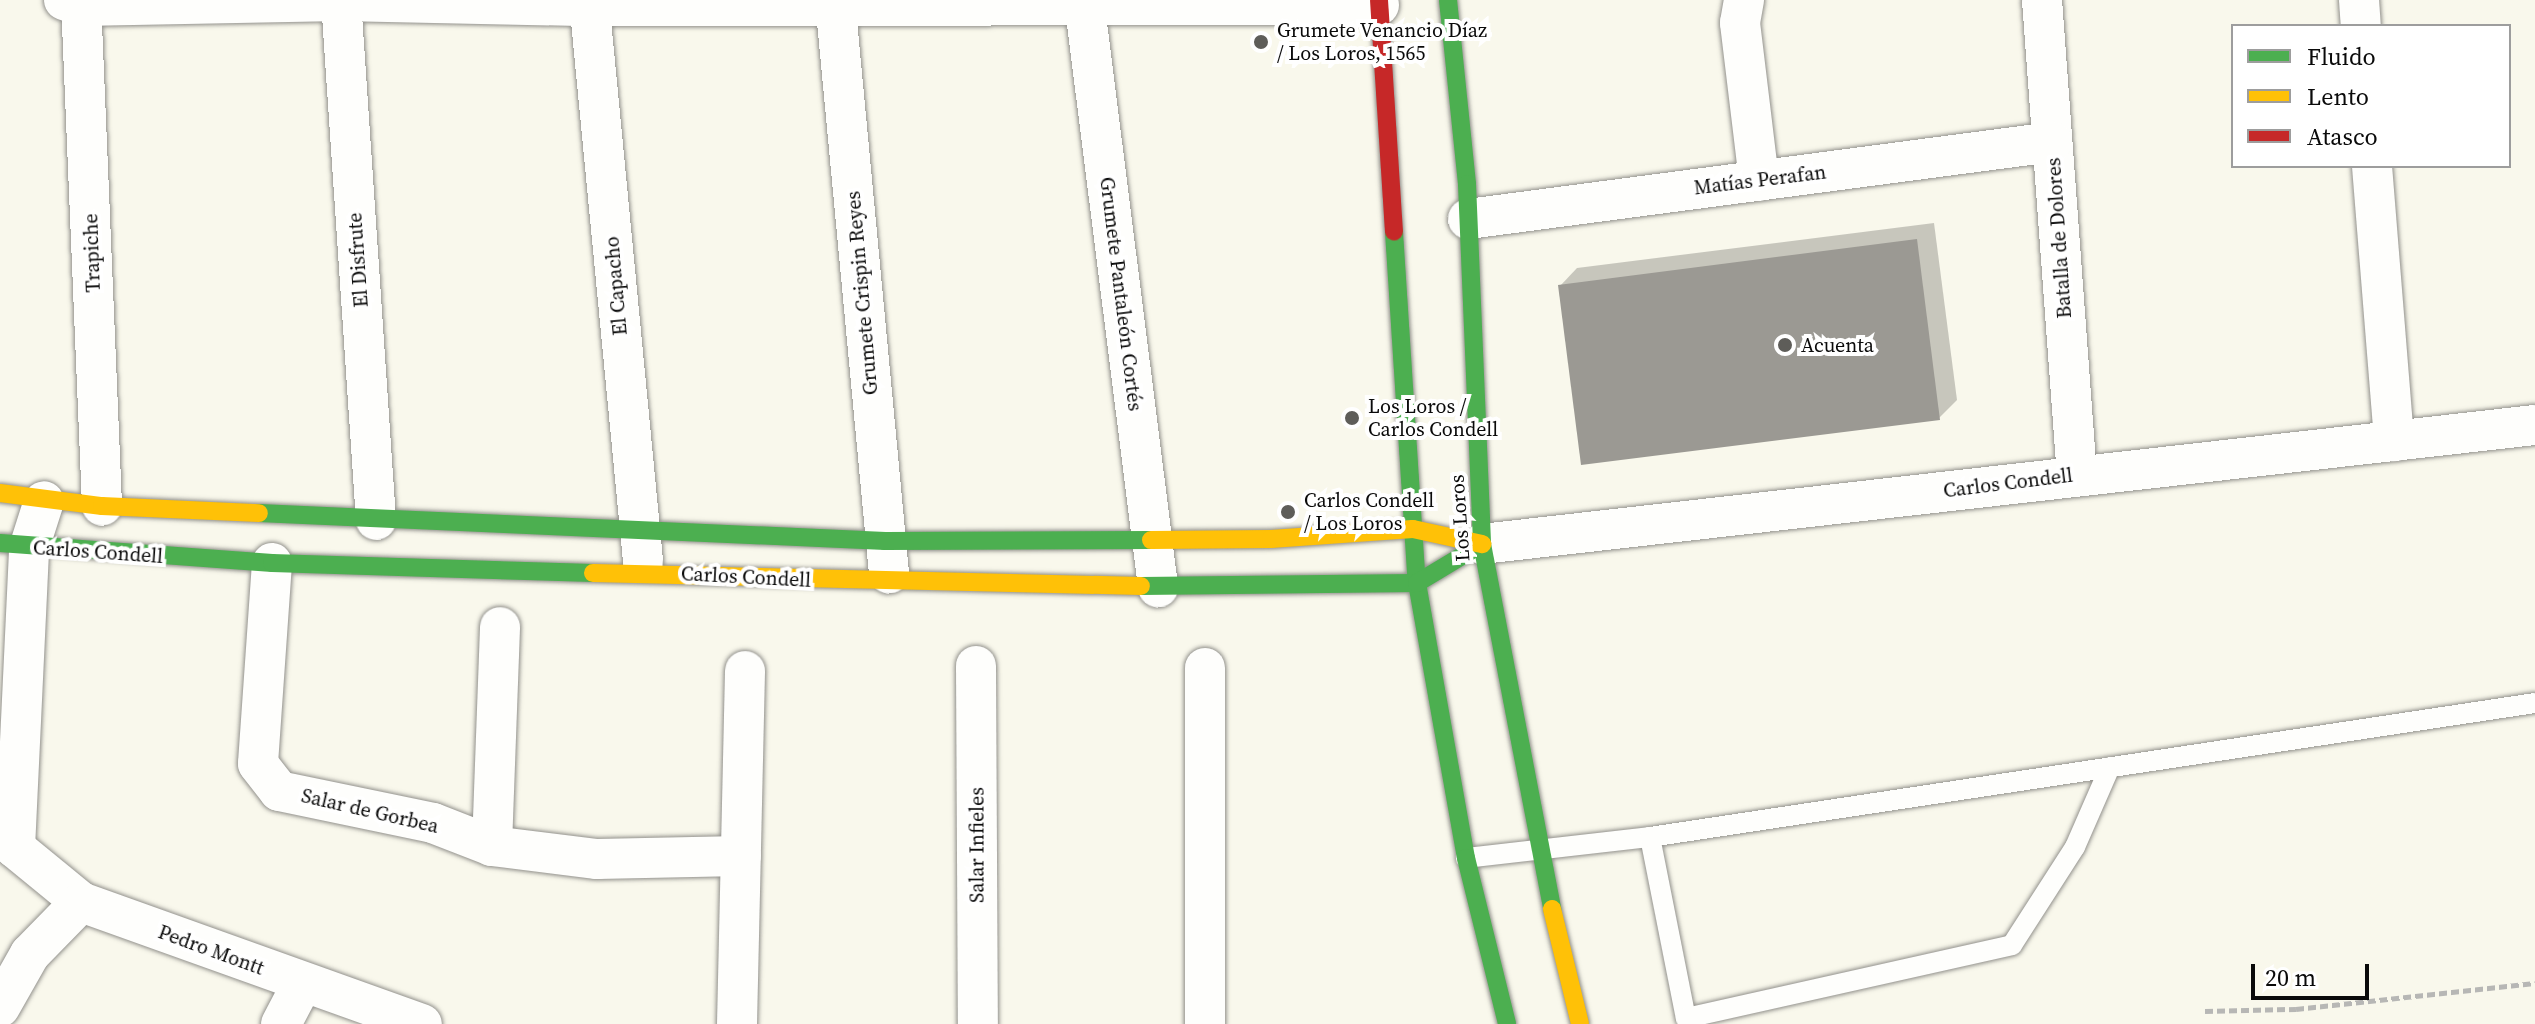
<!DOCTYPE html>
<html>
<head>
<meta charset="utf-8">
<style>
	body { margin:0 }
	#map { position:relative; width:2535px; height:1024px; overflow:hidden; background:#f9f8ec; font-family:"Source Serif 4",serif }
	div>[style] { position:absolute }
	.shadow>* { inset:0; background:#0003 }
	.building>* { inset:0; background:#9b9993 }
	.path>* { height:5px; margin-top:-2.5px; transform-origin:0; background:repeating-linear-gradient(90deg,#b7b7b5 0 8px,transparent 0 12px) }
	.roads { filter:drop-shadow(0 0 2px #92918c) drop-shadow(0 0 2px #92918c) }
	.lane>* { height:20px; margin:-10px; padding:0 10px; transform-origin:10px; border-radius:10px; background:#fefefc }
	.street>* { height:40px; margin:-20px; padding:0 20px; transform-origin:20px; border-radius:20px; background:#fefefc }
	.fast>* { height:18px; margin:-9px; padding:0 9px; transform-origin:9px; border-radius:9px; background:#4caf50 }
	.slow>* { height:18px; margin:-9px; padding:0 9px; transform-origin:9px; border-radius:9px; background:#ffc107 }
	.jam>* { height:18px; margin:-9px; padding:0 9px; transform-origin:9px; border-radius:9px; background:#c62828 }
	.dots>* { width:22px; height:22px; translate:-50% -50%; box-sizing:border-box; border:4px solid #fff; border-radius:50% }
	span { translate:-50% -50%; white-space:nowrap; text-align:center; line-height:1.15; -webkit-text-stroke:8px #fff; paint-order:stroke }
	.poi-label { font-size:20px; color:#0a0a0a }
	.left { translate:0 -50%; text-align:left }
	.street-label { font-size:20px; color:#0a0a0a }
	.legend { position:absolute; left:2231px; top:24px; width:280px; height:144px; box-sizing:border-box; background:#fff; border:2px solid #9d9d9d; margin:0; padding:10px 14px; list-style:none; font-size:24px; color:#0a0a0a }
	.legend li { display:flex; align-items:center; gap:16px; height:40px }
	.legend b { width:40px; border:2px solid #9d9d9d }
	.scale { position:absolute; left:2251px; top:964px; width:118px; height:36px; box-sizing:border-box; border:4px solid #0a0a0a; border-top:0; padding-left:10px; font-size:24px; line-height:28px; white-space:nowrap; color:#0a0a0a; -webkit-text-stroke:6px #fff; paint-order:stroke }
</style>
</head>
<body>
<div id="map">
	<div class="shadow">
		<div style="clip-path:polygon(1934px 223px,1957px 400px,1939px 418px,1560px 286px,1577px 268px)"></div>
	</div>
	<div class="building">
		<div style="clip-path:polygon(1917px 239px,1940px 420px,1581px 465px,1558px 285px)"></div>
	</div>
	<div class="path">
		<div style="left:2205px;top:1011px;width:91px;rotate:-1.3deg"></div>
		<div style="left:2296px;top:1009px;width:240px;rotate:-6.2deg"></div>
	</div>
	<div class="roads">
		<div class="lane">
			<div style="left:1650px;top:837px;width:185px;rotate:78.8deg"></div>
			<div style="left:1686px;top:1018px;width:334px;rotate:-12.6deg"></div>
			<div style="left:2012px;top:945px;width:117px;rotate:-57.3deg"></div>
			<div style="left:2075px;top:847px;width:87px;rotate:-66.4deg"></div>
			<div style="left:1466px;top:858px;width:185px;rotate:-6.5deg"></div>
			<div style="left:1650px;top:837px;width:895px;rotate:-8.61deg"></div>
		</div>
		<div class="street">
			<div style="left:64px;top:0;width:18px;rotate:19deg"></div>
			<div style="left:81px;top:6px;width:260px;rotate:-1.1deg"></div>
			<div style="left:341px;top:1px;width:248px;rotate:1.2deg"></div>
			<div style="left:589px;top:6px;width:790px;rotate:-0.07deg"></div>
			<div style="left:81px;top:0;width:506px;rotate:87.62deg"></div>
			<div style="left:341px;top:0;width:521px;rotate:86.15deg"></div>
			<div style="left:589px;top:0;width:564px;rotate:84.5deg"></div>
			<div style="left:835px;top:0;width:576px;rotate:84.62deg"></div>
			<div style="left:1084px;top:0;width:592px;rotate:82.81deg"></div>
			<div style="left:1744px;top:0;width:23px;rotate:100deg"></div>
			<div style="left:1740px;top:23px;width:159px;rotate:83.1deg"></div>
			<div style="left:2042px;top:0;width:476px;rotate:85.8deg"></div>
			<div style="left:2359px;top:0;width:26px;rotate:86deg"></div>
			<div style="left:2372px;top:166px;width:276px;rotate:85.4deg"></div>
			<div style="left:1468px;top:219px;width:589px;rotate:-7.51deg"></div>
			<div style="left:1482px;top:544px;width:1060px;rotate:-6.45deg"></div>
			<div style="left:272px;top:563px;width:201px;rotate:94deg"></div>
			<div style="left:258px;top:764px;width:34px;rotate:52deg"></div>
			<div style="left:279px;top:791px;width:157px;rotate:11.7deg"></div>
			<div style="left:433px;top:823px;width:63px;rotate:21.3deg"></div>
			<div style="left:492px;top:846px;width:106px;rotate:7.1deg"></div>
			<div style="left:597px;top:859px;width:144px;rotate:-1.2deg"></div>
			<div style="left:976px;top:666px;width:358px;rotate:89.7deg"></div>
			<div style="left:1205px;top:668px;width:356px;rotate:90deg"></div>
			<div style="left:492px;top:846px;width:219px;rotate:-87.9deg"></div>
			<div style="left:15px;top:848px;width:85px;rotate:39.3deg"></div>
			<div style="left:81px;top:902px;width:362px;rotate:19.7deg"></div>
			<div style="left:15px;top:848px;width:300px;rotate:-87.3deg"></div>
			<div style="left:29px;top:548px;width:49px;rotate:-72.3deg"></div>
			<div style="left:0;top:1007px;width:61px;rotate:-60.5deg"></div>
			<div style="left:30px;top:954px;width:73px;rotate:-45.6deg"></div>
			<div style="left:281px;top:1024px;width:45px;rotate:-62.3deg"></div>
			<div style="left:737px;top:1024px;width:353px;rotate:-88.7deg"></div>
		</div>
		<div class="fast">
			<div style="left:1448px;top:0;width:185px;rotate:84.1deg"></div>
			<div style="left:1467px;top:184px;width:360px;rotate:87.6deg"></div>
			<div style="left:1482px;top:544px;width:372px;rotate:79.1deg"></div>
			<div style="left:1394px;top:232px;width:352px;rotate:86.3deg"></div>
			<div style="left:1417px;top:583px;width:279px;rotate:79.9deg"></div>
			<div style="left:1466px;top:858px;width:171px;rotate:76.1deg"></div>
			<div style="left:259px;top:513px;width:627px;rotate:2.56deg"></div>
			<div style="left:885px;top:541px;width:266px;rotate:-0.2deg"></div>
			<div style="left:0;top:543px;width:273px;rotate:4.2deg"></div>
			<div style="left:272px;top:563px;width:321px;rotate:1.8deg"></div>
			<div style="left:1141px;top:586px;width:276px;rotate:-0.6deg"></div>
			<div style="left:1417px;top:583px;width:76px;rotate:-31deg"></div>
		</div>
		<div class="slow">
			<div style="left:0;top:493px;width:103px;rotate:7.3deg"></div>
			<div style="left:102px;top:506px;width:157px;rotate:2.6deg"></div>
			<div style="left:1151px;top:540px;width:120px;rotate:-0.5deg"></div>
			<div style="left:1271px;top:539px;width:142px;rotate:-4deg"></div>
			<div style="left:1413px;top:529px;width:71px;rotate:12.3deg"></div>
			<div style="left:593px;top:573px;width:548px;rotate:1.36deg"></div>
			<div style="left:1552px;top:909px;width:118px;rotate:76.3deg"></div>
		</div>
		<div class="jam">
			<div style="left:1379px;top:0;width:232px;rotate:86.3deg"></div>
		</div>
	</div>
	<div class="dots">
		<div style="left:1261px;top:42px;background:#5e5d59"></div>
		<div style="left:1785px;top:345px;background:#5e5d59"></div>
		<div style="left:1352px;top:418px;background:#5e5d59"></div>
		<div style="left:1288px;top:512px;background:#5e5d59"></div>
	</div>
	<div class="poi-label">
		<span class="left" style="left:1277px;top:42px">Grumete Venancio Díaz<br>/ Los Loros, 1565</span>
		<span class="left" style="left:1801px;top:345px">Acuenta</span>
		<span class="left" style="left:1368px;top:418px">Los Loros /<br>Carlos Condell</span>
		<span class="left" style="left:1304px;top:512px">Carlos Condell<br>/ Los Loros</span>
	</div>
	<div class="street-label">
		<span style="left:1760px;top:180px;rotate:-7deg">Matías Perafan</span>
		<span style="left:2059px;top:238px;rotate:-94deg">Batalla de Dolores</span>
		<span style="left:92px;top:253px;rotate:-92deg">Trapiche</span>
		<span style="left:358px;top:260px;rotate:-94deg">El Disfrute</span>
		<span style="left:616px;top:286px;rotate:-95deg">El Capacho</span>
		<span style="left:862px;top:293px;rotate:-95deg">Grumete Crispin Reyes</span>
		<span style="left:1121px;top:294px;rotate:83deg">Grumete Pantaleón Cortés</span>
		<span style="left:2008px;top:483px;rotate:-7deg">Carlos Condell</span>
		<span style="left:1460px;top:518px;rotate:-94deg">Los Loros</span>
		<span style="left:98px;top:552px;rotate:4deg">Carlos Condell</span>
		<span style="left:746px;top:577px;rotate:3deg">Carlos Condell</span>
		<span style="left:370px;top:811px;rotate:13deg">Salar de Gorbea</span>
		<span style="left:977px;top:845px;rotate:-90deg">Salar Infieles</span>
		<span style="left:211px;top:950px;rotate:20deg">Pedro Montt</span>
	</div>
	<ul class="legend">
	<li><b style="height:10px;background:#4caf50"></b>Fluido</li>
	<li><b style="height:10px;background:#ffc107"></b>Lento</li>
	<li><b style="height:10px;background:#c62828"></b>Atasco</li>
	</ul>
	<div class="scale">20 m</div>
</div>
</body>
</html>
